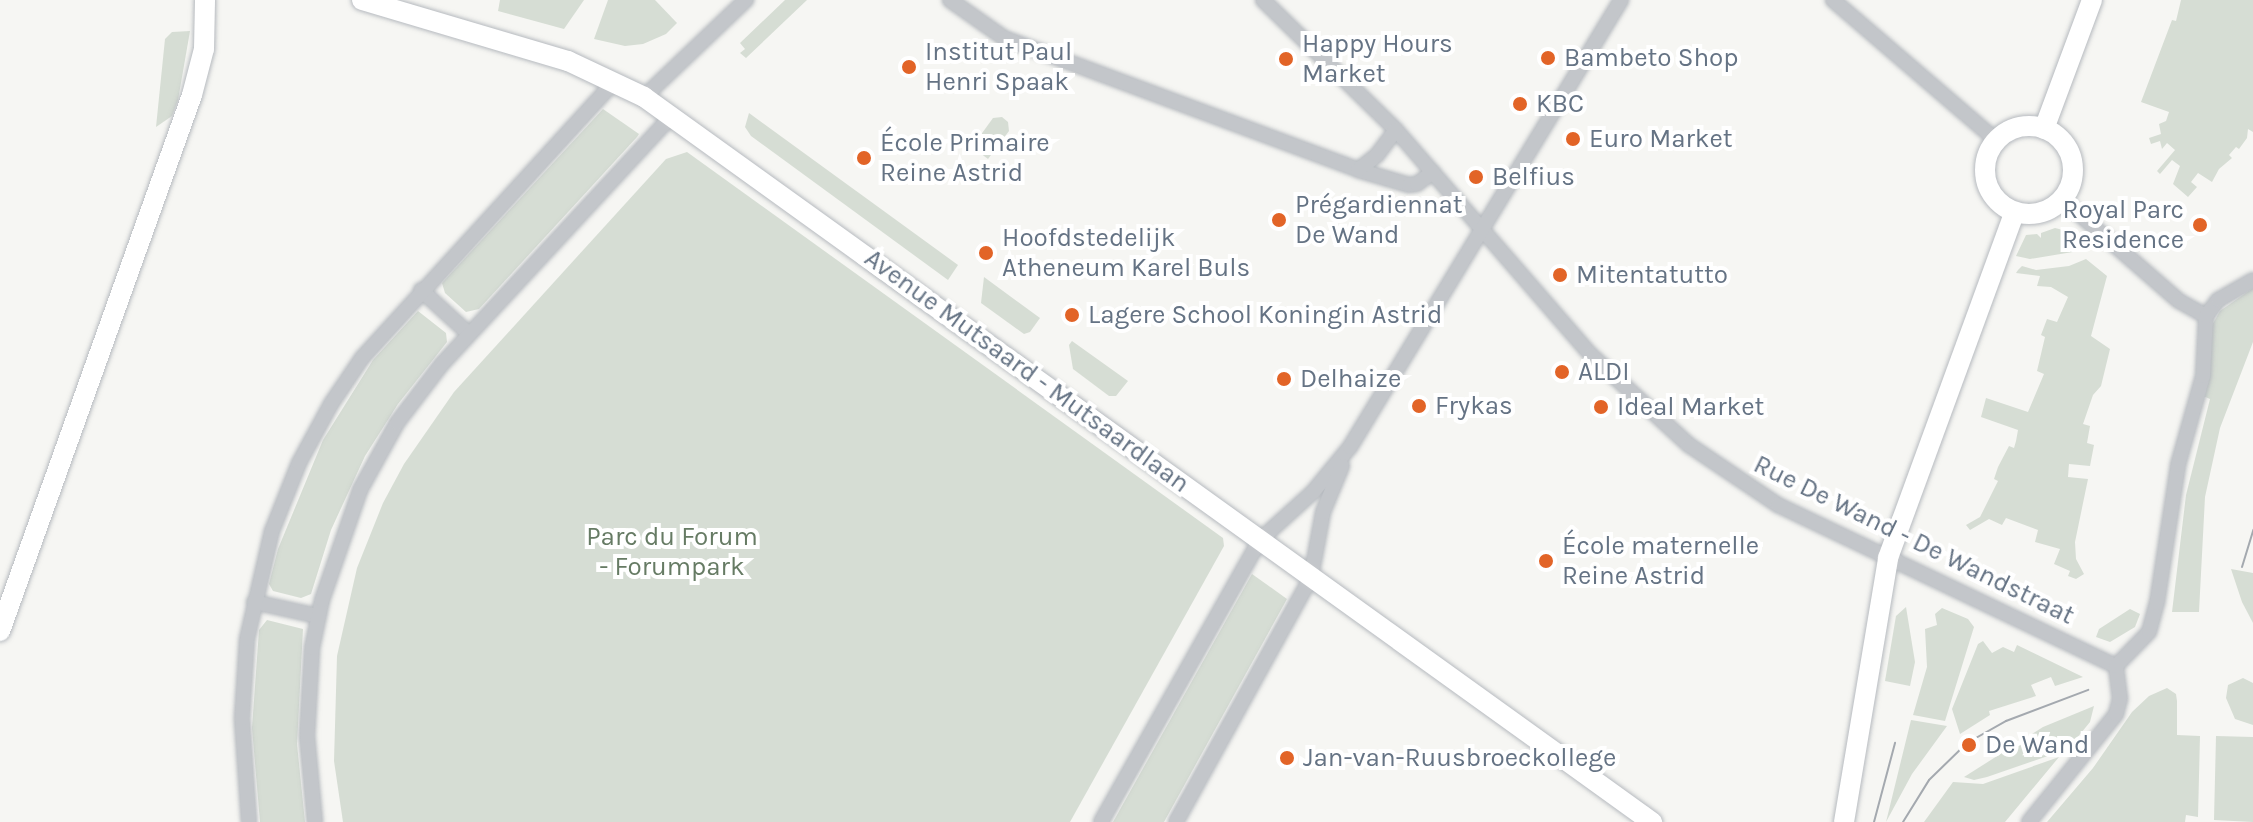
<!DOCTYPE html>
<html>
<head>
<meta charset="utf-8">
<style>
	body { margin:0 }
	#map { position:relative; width:2253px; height:822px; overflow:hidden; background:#f6f6f3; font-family:Karla,sans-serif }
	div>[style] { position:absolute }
	.green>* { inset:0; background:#d6ddd4 }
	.roads { filter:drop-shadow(0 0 2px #b6babf) drop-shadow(0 0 2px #b6babf) }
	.street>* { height:14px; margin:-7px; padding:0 7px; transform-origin:7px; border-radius:7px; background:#c3c6ca }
	.secondary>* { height:20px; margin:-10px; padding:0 10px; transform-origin:10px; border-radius:10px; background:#fff }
	.secondary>.ring { margin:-10px; padding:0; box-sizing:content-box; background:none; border:20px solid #fff; border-radius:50% }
	.tram>* { height:2px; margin:-1px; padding:0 1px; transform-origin:1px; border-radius:1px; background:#a4a9af }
	.dots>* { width:22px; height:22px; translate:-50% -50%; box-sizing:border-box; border:4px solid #fff; border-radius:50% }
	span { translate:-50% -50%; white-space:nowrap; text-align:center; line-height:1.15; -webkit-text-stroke:8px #fff; paint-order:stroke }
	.poi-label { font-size:26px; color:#657384 }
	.left { translate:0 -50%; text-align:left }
	.right { translate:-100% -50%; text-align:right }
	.street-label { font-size:26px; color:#657384 }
	.park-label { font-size:26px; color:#667b64 }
</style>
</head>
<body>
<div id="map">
	<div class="green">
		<div style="clip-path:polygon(500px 0,584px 0,564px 29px,498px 11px)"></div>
		<div style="clip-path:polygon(608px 0,655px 0,677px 23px,666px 34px,643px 44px,625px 46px,594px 39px)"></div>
		<div style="clip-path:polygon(785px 0,807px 0,746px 58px,740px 53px,745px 49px,740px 43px)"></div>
		<div style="clip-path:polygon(2181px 0,2253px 0,2253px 132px,2248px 129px,2247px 138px,2239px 149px,2236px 147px,2229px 155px,2232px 158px,2219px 169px,2212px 182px,2198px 173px,2191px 182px,2197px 187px,2188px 197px,2173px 184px,2180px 166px,2172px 160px,2160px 174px,2157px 171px,2175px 150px,2167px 143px,2162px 149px,2160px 141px,2151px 144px,2149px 138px,2161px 134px,2159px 124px,2166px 121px,2169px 112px,2141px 102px,2172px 20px,2176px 21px)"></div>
		<div style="clip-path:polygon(190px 31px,178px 100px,172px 116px,156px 127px,165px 39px,172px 32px)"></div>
		<div style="clip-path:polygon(603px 109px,639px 134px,637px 137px,479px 309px,466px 312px,445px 293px,442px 283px)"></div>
		<div style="clip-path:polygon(749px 113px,958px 265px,948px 280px,751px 136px,745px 127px)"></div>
		<div style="clip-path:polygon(1002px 117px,1008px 122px,1009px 131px,988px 159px,972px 147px,993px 118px)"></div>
		<div style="clip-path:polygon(687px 152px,1223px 538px,1224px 546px,1070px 822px,343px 822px,334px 761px,337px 656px,357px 568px,383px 503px,404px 464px,454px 392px,666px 159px)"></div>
		<div style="clip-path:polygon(2055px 228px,2063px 230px,2079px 244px,2079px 251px,2030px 259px,2016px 256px,2026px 235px,2037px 234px,2041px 238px,2041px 233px)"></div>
		<div style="clip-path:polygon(2086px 259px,2107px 276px,2091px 336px,2110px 349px,2101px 386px,2093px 395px,2083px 424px,2090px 426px,2087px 443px,2094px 445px,2090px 466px,2069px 464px,2068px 477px,2088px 479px,2075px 542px,2076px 559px,2084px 574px,2076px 579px,2068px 576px,2070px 571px,2054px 564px,2060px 549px,2035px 542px,2038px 530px,2006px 518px,2002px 525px,1989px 519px,1970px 530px,1966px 525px,1980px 517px,1998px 481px,1994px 479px,1998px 467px,2009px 446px,2014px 448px,2016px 441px,2018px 430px,1981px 417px,1986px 398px,2028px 412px,2044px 374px,2037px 371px,2045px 337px,2041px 335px,2047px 319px,2057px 322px,2068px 297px,2051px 287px,2037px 286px,2040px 276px,2016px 273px,2018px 270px,2022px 266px,2036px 270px,2069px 266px)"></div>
		<div style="clip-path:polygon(984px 277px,1040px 318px,1030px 332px,1024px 334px,981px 303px)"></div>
		<div style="clip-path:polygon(2253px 288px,2253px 342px,2220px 428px,2205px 497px,2199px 612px,2172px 612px,2186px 495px,2210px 399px,2203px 396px,2211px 327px,2220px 311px)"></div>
		<div style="clip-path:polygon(418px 311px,446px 333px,447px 342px,398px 404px,365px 456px,331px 530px,311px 594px,301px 598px,273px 591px,269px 584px,278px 549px,323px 440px,373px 360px)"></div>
		<div style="clip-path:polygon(1072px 341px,1128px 381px,1116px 396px,1109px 396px,1073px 369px,1069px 345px)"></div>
		<div style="clip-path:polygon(2231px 569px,2253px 573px,2253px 623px,2242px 602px)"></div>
		<div style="clip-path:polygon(1252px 574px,1287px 599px,1164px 822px,1113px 822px)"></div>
		<div style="clip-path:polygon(1906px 607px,1915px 662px,1910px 686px,1885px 681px,1896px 616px)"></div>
		<div style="clip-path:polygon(1942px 608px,1968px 619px,1974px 627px,1945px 721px,1913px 715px,1927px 667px,1925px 629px,1937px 625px,1935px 614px)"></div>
		<div style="clip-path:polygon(2130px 609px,2140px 614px,2135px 627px,2110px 642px,2096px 637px,2099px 629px)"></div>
		<div style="clip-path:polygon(267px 620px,303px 629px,297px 744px,305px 822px,260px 822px,252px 728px,259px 630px)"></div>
		<div style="clip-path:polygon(1983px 641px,1992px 653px,2003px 647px,2014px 652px,2017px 645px,2083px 677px,2055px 686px,2051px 677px,2031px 685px,2036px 696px,1989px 711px,1990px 715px,1960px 734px,1952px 709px,1978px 644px)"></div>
		<div style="clip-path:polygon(2243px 678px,2253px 683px,2253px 725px,2235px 719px,2226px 698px,2228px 685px)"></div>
		<div style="clip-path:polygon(2167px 688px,2176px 694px,2177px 701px,2177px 735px,2200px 736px,2198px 817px,2186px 815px,2185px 822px,2047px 822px,2093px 768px,2132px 712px,2149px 696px)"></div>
		<div style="clip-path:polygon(2094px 706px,2090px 722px,2068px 749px,1987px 777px,1974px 780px,1964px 777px,2043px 727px)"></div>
		<div style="clip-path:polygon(1911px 720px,1947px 726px,1912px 774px,1886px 822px)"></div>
		<div style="clip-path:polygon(2216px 736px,2253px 737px,2253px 822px,2214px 820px)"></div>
		<div style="clip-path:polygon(2059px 757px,2005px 822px,1924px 822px,1953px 782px,1983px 784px)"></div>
	</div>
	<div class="roads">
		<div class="street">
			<div style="left:950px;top:0;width:66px;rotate:35.1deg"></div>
			<div style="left:1004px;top:38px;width:378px;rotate:20.4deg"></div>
			<div style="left:1358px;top:170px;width:53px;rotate:16.4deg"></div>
			<div style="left:1409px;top:185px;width:8px;rotate:-7deg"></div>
			<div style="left:1417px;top:184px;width:20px;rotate:-37deg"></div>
			<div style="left:1263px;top:0;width:186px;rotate:44.3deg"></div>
			<div style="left:1396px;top:130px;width:298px;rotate:49.1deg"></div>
			<div style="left:1591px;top:355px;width:133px;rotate:42.6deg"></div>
			<div style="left:1689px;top:445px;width:107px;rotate:34deg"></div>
			<div style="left:1778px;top:505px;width:374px;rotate:25.5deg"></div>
			<div style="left:1833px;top:0;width:215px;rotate:40.7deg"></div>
			<div style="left:644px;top:97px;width:141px;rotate:-43.6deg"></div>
			<div style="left:1358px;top:170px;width:24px;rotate:-38deg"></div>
			<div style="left:1377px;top:155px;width:31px;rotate:-53deg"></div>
			<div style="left:2062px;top:199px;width:155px;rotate:41.1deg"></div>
			<div style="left:2179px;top:301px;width:31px;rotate:29deg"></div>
			<div style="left:421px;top:290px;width:65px;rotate:42.5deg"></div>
			<div style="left:254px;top:602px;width:66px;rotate:12.3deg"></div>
			<div style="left:249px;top:822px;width:104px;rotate:-93.9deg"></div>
			<div style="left:242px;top:718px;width:79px;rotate:-86.4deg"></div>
			<div style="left:247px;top:639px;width:111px;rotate:-77deg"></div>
			<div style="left:272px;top:531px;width:73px;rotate:-68.3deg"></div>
			<div style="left:299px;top:463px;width:67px;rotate:-61.5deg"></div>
			<div style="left:331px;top:404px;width:55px;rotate:-56deg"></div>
			<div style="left:362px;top:358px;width:375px;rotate:-47.6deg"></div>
			<div style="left:315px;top:822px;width:86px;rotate:-95.3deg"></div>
			<div style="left:307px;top:736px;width:88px;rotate:-86.7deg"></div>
			<div style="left:312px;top:648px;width:49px;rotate:-78.2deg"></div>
			<div style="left:322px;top:600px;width:116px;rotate:-70.9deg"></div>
			<div style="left:360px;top:490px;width:77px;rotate:-61.1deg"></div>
			<div style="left:397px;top:423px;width:74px;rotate:-52.7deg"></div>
			<div style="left:442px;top:364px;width:338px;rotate:-47.2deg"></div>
			<div style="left:1101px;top:822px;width:324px;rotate:-60.6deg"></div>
			<div style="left:1260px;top:540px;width:72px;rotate:-42.2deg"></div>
			<div style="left:1313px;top:492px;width:58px;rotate:-50.6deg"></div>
			<div style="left:1350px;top:447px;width:523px;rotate:-58.77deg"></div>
			<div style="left:1176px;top:822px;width:280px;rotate:-61.1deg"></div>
			<div style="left:1311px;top:577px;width:66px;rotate:-79.5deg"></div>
			<div style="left:1323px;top:512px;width:50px;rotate:-67.6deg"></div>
			<div style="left:2029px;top:822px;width:139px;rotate:-51.1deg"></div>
			<div style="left:2116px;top:714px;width:16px;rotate:-75deg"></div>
			<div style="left:2120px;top:699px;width:33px;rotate:-97deg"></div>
			<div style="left:2116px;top:666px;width:47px;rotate:-45.9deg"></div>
			<div style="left:2149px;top:632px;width:30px;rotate:-75deg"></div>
			<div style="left:2157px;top:603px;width:140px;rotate:-81.3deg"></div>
			<div style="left:2178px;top:465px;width:92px;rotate:-74.3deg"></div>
			<div style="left:2203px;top:376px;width:60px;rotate:-87.1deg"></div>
			<div style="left:2206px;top:316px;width:20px;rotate:-53deg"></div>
			<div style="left:2218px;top:300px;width:40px;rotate:-29.7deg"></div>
		</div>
		<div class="secondary">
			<div style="left:362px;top:0;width:215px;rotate:16.5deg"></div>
			<div style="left:568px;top:61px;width:84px;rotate:25.3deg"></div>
			<div style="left:644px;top:97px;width:1242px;rotate:35.73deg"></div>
			<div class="ring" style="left:1985px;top:126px;width:68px;height:68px"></div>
			<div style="left:2044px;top:129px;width:138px;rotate:-69.6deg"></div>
			<div style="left:0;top:631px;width:569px;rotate:-70.29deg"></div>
			<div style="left:192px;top:95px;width:48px;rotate:-75.4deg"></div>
			<div style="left:204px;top:49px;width:49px;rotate:-88.8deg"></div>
			<div style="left:1844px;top:822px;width:268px;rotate:-80.5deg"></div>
			<div style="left:1888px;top:558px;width:367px;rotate:-69.9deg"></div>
		</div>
	</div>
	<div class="tram">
		<div style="left:2242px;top:567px;width:39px;rotate:-73deg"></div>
		<div style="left:1874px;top:822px;width:82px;rotate:-75.1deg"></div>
		<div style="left:1903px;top:822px;width:49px;rotate:-58.2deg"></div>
		<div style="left:1929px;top:780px;width:53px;rotate:-44.2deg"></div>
		<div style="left:1967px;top:743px;width:45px;rotate:-29.4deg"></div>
		<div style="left:2006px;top:721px;width:88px;rotate:-20.7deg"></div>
	</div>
	<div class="dots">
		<div style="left:1548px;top:58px;background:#e26427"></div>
		<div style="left:1286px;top:59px;background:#e26427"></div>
		<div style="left:909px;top:67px;background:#e26427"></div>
		<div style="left:1520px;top:104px;background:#e26427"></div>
		<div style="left:1573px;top:139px;background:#e26427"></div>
		<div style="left:864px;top:158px;background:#e26427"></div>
		<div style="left:1476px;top:177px;background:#e26427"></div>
		<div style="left:1279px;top:220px;background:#e26427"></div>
		<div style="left:2200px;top:225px;background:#e26427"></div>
		<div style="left:986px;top:253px;background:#e26427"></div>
		<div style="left:1560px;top:275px;background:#e26427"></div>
		<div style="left:1072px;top:315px;background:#e26427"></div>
		<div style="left:1562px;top:372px;background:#e26427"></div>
		<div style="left:1284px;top:379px;background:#e26427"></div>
		<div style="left:1419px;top:406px;background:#e26427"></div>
		<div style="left:1601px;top:407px;background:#e26427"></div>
		<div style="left:1546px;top:561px;background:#e26427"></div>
		<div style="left:1969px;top:745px;background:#e26427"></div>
		<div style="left:1287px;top:758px;background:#e26427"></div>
	</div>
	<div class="poi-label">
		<span class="left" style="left:1302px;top:59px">Happy Hours<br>Market</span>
		<span class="left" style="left:925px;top:67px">Institut Paul<br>Henri Spaak</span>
		<span class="left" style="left:1564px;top:58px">Bambeto Shop</span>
		<span class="left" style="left:1536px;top:104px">KBC</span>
		<span class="left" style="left:1589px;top:139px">Euro Market</span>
		<span class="left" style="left:880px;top:158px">École Primaire<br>Reine Astrid</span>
		<span class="left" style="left:1492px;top:177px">Belfius</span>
		<span class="left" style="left:1295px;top:220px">Prégardiennat<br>De Wand</span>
		<span class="right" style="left:2184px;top:225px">Royal Parc<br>Residence</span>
		<span class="left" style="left:1002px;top:253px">Hoofdstedelijk<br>Atheneum Karel Buls</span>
		<span class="left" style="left:1576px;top:275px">Mitentatutto</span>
		<span class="left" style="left:1088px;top:315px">Lagere School Koningin Astrid</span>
		<span class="left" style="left:1578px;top:372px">ALDI</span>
		<span class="left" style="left:1300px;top:379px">Delhaize</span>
		<span class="left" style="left:1435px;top:406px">Frykas</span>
		<span class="left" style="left:1617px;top:407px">Ideal Market</span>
		<span class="left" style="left:1562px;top:561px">École maternelle<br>Reine Astrid</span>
		<span class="left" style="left:1985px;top:745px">De Wand</span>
		<span class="left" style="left:1303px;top:758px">Jan-van-Ruusbroeckollege</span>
	</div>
	<div class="street-label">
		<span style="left:1027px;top:371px;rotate:36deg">Avenue Mutsaard - Mutsaardlaan</span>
		<span style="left:1914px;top:540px;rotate:26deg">Rue De Wand - De Wandstraat</span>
	</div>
	<div class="park-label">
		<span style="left:672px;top:552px">Parc du Forum<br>- Forumpark</span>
	</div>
</div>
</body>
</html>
